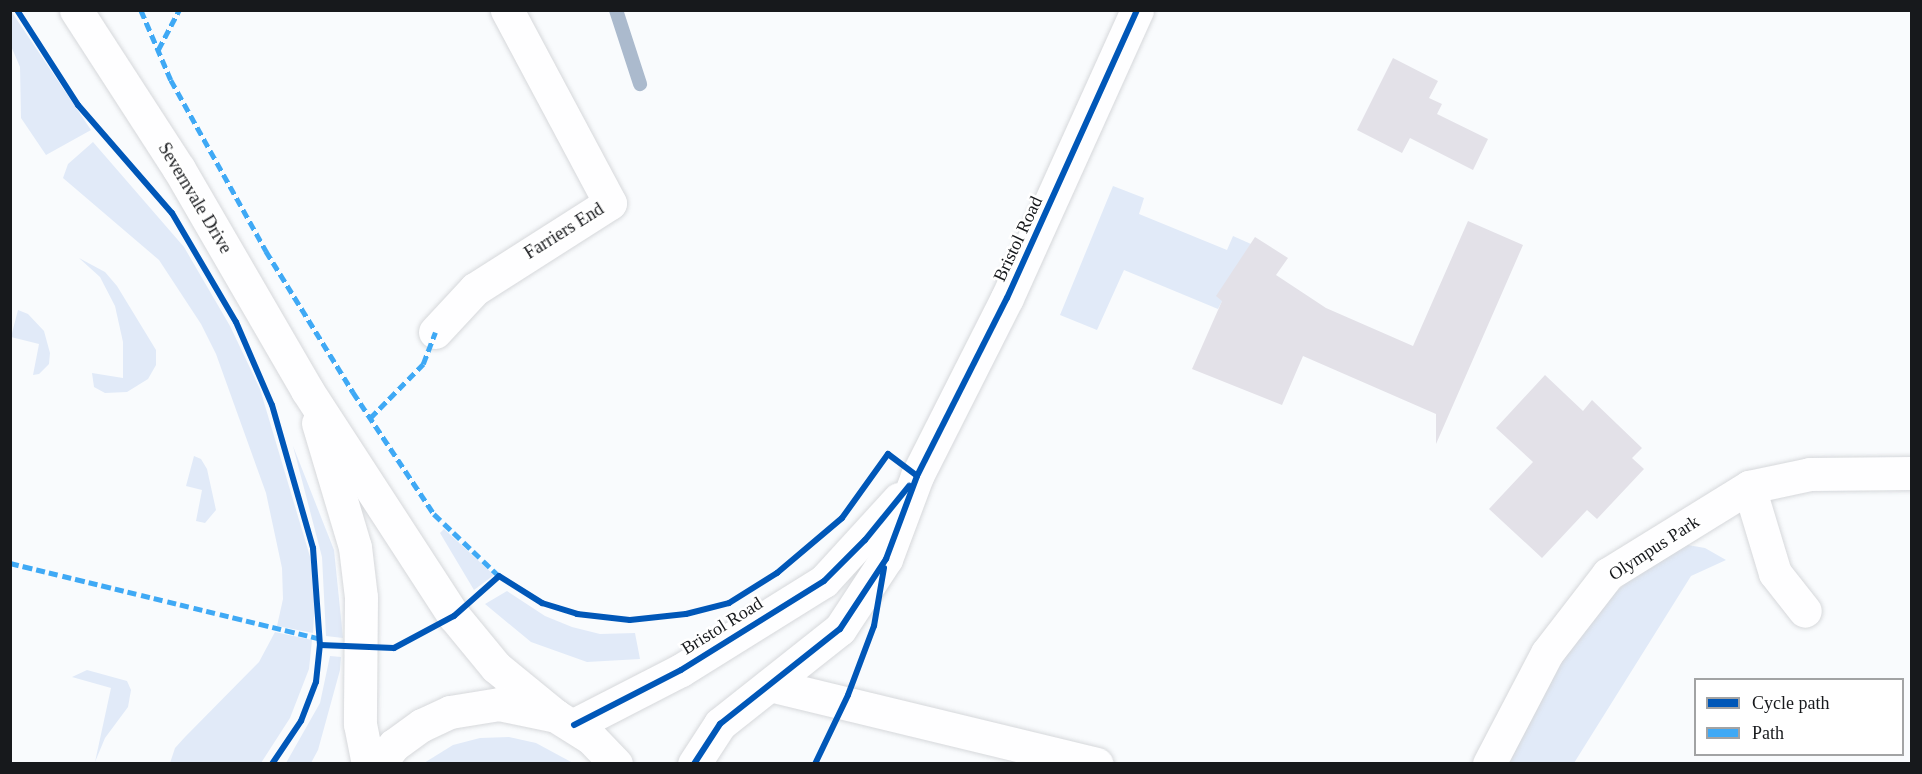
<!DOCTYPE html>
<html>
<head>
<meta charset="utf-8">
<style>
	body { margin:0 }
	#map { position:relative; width:1922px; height:774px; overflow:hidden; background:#f9fbfd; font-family:"Times New Roman",serif }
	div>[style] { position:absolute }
	.green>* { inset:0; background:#e1eaf8 }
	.stream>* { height:14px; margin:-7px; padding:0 7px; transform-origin:7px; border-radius:7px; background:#abbacd }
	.building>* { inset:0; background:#e3e1e8 }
	.roads { filter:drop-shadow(0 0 2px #d6d8db) drop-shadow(0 0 2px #d6d8db) }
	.street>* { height:33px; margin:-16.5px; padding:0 16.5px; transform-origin:16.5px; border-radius:16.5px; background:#fefeff }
	.secondary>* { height:33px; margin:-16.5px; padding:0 16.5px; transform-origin:16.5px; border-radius:16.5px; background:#fefeff }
	.quiet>* { height:4.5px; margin-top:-2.25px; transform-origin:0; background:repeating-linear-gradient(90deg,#3fa9f5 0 9px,transparent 0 13.5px) }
	.cycleway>* { height:6px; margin:-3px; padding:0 3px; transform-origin:3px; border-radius:3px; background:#0057b8 }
	span { translate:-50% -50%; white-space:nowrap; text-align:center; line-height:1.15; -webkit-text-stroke:5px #fff; paint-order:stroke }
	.street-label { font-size:18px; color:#17191c }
	.frame { position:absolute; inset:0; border:12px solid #17191c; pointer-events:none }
	.legend { position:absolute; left:1694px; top:678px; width:210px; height:78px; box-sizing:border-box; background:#fff; border:2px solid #a2a3a4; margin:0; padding:8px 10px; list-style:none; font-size:18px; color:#17191c }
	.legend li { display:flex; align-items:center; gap:12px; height:30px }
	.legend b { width:30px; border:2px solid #a2a3a4 }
</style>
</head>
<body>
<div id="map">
	<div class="green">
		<div style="clip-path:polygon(11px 11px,91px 130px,46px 155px,21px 118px,20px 67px,11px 46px)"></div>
		<div style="clip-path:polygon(93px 142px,184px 247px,230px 326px,260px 389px,311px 560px,315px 599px,313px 633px,277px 626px,283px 599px,282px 568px,266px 493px,216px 354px,201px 324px,159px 260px,63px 178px,68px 164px)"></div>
		<div style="clip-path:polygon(1113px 186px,1144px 198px,1139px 214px,1227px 250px,1233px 236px,1251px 244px,1218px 309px,1124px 270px,1097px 330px,1060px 315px)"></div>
		<div style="clip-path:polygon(79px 258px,105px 272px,117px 286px,156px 350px,156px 365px,148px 379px,127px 392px,105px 393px,94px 387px,92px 373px,123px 378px,123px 342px,115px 306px,100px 277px)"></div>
		<div style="clip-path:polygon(18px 310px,28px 314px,44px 331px,50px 353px,49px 364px,39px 374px,33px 375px,39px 344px,11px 337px)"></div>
		<div style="clip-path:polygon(293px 446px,334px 550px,343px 638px,326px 636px,322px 557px)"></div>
		<div style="clip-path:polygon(194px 456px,201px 459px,207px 469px,216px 510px,205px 523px,196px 521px,202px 490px,186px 486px)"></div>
		<div style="clip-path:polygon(444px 529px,494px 575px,474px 590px,440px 533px)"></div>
		<div style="clip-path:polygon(1688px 545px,1705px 548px,1726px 560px,1691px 576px,1574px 763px,1499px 764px,1586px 619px,1638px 572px,1670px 550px)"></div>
		<div style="clip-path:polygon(507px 591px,545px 616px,572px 627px,600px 634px,635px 633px,640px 659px,587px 662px,531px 642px,485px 604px)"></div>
		<div style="clip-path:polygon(275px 632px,312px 640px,309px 669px,290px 718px,261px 763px,170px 763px,175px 748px,185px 737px,259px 662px)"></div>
		<div style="clip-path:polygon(330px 656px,341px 657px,340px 670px,318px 750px,311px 763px,286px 763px,320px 703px)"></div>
		<div style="clip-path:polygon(87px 670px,127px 681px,131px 690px,128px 707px,105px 738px,95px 762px,111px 688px,72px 677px)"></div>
		<div style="clip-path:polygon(509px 737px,536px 743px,573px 763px,424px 763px,453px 745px,480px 738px)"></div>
	</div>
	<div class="stream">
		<div style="left:616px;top:10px;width:78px;rotate:72deg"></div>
	</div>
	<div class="building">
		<div style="clip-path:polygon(1393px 58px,1438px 81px,1429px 98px,1442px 104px,1437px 114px,1488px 139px,1473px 170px,1410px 138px,1402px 153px,1357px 130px)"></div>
		<div style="clip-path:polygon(1468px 221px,1523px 245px,1436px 444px,1436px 414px,1303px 356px,1282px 405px,1192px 369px,1222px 301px,1216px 296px,1255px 237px,1288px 258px,1276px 275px,1326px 308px,1413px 346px)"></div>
		<div style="clip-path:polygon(1545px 375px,1583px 411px,1592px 400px,1642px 448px,1632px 458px,1644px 469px,1597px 519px,1587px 510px,1542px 558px,1489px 509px,1533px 462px,1496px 428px)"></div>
	</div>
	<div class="roads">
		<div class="street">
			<div style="left:435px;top:332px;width:59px;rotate:-47.1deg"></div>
			<div style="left:475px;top:289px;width:160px;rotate:-32.5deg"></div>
			<div style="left:610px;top:203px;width:219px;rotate:-118.1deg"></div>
			<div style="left:1749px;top:487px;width:90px;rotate:73.2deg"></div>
			<div style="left:1775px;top:573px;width:48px;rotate:51.7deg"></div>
			<div style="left:770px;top:685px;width:336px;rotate:13.6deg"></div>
			<div style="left:1489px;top:764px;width:125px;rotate:-62.4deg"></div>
			<div style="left:1547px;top:653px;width:100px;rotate:-52.3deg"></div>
			<div style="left:1608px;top:574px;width:166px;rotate:-31.7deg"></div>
			<div style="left:1749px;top:487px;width:62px;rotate:-12deg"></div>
			<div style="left:1810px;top:474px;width:102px;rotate:-0.6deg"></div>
		</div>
		<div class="secondary">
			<div style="left:76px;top:10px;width:189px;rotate:57.1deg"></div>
			<div style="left:179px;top:169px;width:255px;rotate:59.9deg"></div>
			<div style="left:307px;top:390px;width:270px;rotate:57deg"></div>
			<div style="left:454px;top:616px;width:66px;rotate:50.5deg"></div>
			<div style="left:496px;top:667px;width:77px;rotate:39.2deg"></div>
			<div style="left:318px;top:423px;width:129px;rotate:73.4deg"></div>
			<div style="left:355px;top:547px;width:50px;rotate:83.2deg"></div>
			<div style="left:361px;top:597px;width:127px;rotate:90.5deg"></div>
			<div style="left:360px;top:724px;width:41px;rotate:78.7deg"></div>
			<div style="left:574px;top:725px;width:120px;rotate:-27.2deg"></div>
			<div style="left:681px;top:670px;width:168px;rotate:-31.9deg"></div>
			<div style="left:824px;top:581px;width:111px;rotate:-47.6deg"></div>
			<div style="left:379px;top:764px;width:24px;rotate:-52deg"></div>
			<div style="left:394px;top:745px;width:34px;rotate:-36deg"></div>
			<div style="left:422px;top:725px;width:31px;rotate:-25deg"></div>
			<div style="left:450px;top:712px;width:50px;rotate:-9.3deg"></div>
			<div style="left:499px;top:704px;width:58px;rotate:11.9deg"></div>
			<div style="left:556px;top:716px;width:41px;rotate:32.2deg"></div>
			<div style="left:591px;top:738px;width:36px;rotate:46deg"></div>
			<div style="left:694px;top:764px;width:48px;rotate:-57deg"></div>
			<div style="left:720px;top:724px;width:153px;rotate:-38.4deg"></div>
			<div style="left:840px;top:629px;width:84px;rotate:-56.7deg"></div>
			<div style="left:886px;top:559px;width:89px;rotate:-69.5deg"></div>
			<div style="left:917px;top:476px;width:199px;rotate:-63.2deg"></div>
			<div style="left:1007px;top:298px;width:316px;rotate:-65.7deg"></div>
		</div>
	</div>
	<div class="quiet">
		<div style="left:141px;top:10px;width:76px;rotate:66.8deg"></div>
		<div style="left:171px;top:80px;width:196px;rotate:60.9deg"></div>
		<div style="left:266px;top:251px;width:166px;rotate:58.3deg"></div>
		<div style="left:353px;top:392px;width:146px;rotate:56.4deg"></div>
		<div style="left:434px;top:514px;width:90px;rotate:43.6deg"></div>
		<div style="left:158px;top:50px;width:45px;rotate:-62.3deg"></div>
		<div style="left:370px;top:418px;width:76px;rotate:-45.5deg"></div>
		<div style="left:423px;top:364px;width:34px;rotate:-69deg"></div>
		<div style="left:10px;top:563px;width:317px;rotate:13.7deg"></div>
	</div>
	<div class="cycleway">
		<div style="left:17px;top:10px;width:113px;rotate:57.3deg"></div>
		<div style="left:78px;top:105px;width:143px;rotate:49deg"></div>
		<div style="left:172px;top:213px;width:126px;rotate:59.6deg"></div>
		<div style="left:236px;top:322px;width:90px;rotate:66.6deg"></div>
		<div style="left:272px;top:405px;width:149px;rotate:74deg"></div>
		<div style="left:313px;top:548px;width:97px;rotate:85.9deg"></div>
		<div style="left:574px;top:725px;width:120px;rotate:-27.2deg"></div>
		<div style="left:681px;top:670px;width:168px;rotate:-31.9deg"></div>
		<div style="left:824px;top:581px;width:58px;rotate:-45deg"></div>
		<div style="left:865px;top:540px;width:70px;rotate:-50.8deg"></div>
		<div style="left:272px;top:764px;width:52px;rotate:-56deg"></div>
		<div style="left:301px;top:721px;width:42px;rotate:-69deg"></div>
		<div style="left:316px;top:682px;width:37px;rotate:-84deg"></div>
		<div style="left:320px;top:645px;width:74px;rotate:2.3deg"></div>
		<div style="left:394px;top:648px;width:68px;rotate:-28.1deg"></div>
		<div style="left:454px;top:616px;width:60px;rotate:-41.6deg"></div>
		<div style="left:499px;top:576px;width:51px;rotate:32.1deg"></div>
		<div style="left:542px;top:603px;width:37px;rotate:17deg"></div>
		<div style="left:577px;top:614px;width:53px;rotate:6.5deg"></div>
		<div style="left:630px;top:620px;width:56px;rotate:-6.1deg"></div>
		<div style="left:686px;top:614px;width:44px;rotate:-14.3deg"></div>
		<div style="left:729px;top:603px;width:57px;rotate:-32deg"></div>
		<div style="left:777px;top:573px;width:85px;rotate:-40.2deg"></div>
		<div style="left:842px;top:518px;width:79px;rotate:-54.3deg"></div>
		<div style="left:888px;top:454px;width:36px;rotate:37deg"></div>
		<div style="left:694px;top:764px;width:48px;rotate:-57deg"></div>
		<div style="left:720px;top:724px;width:153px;rotate:-38.4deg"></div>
		<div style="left:840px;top:629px;width:84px;rotate:-56.7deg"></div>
		<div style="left:886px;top:559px;width:89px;rotate:-69.5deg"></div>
		<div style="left:917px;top:476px;width:199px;rotate:-63.2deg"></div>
		<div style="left:1007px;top:298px;width:316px;rotate:-65.7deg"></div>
		<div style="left:815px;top:764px;width:76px;rotate:-64.4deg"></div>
		<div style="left:848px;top:695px;width:74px;rotate:-69.4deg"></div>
		<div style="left:874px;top:626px;width:59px;rotate:-80.2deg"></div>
	</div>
	<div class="street-label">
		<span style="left:195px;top:198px;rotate:59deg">Severnvale Drive</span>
		<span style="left:564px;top:231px;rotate:-32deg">Farriers End</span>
		<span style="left:1018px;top:239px;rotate:-65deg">Bristol Road</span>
		<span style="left:1654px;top:548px;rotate:-33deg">Olympus Park</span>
		<span style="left:722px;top:626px;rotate:-32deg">Bristol Road</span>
	</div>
	<div class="frame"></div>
	<ul class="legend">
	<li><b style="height:8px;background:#0057b8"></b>Cycle path</li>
	<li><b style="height:8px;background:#3fa9f5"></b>Path</li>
	</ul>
</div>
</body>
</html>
